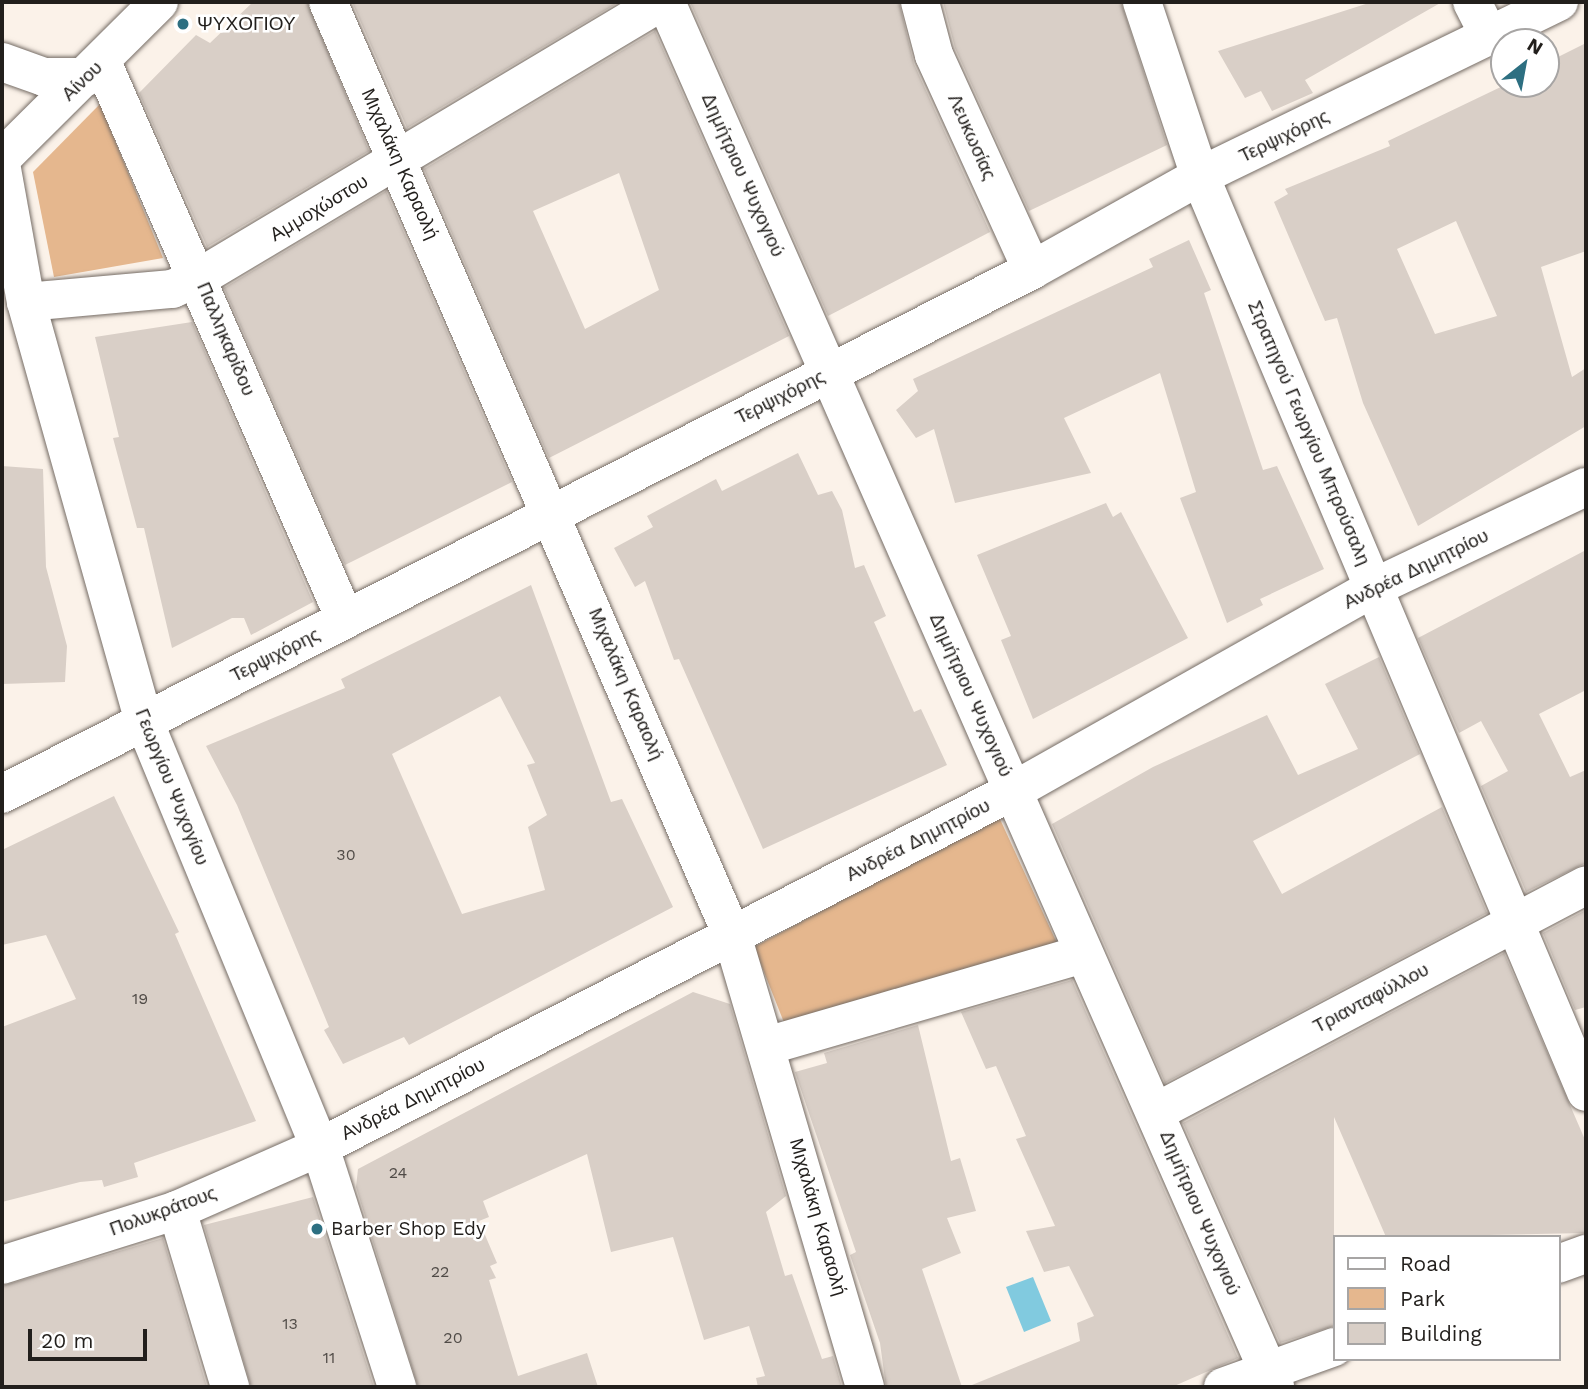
<!DOCTYPE html>
<html>
<head>
<meta charset="utf-8">
<style>
	body { margin:0 }
	#map { position:relative; width:1588px; height:1389px; overflow:hidden; background:#fbf2e9; font-family:"Work Sans",sans-serif }
	div>[style] { position:absolute }
	.green>* { inset:0; background:#e5b78e }
	.water>* { inset:0; background:#81cadf }
	.building>* { inset:0; background:#d9cfc7 }
	.roads { filter:drop-shadow(0 0 2px #756c65) drop-shadow(0 0 2px #756c65) }
	.minor>* { height:38px; margin:-19px; padding:0 19px; transform-origin:19px; border-radius:19px; background:#fff }
	.dots>* { width:19px; height:19px; translate:-50% -50%; box-sizing:border-box; border:4px solid #fff; border-radius:50% }
	span { translate:-50% -50%; white-space:nowrap; text-align:center; line-height:1.15; -webkit-text-stroke:5px #fff; paint-order:stroke }
	.number-label { font-size:16px; color:#504b47 }
	.number-label span { -webkit-text-stroke-width:0 }
	.poi-label { font-size:19px; color:#221f1c }
	.left { translate:0 -50%; text-align:left }
	.street-label { font-size:19px; color:#221f1c }
	.frame { position:absolute; inset:0; border:4px solid #221f1c; pointer-events:none }
	.legend { position:absolute; left:1333px; top:1235px; width:228px; height:126px; box-sizing:border-box; background:#fff; border:2px solid #a7a5a4; margin:0; padding:9px 12px; list-style:none; font-size:21px; color:#221f1c }
	.legend li { display:flex; align-items:center; gap:14px; height:35px }
	.legend b { width:35px; border:2px solid #a7a5a4 }
	.north { position:absolute; left:1490px; top:28px; width:70px; height:70px; box-sizing:border-box; background:#fff; border:2px solid #a7a5a4; border-radius:50%; rotate:31deg; font-size:19px; font-weight:700; line-height:28px; text-align:center; color:#221f1c }
	.north::after { content:''; display:block; margin:auto; width:24px; height:32px; background:#2d6f81; clip-path:polygon(50% 0,100% 100%,50% 72%,0 100%) }
	.scale { position:absolute; left:28px; top:1329px; width:119px; height:32px; box-sizing:border-box; border:4px solid #221f1c; border-top:0; padding-left:9px; font-size:21px; line-height:24px; white-space:nowrap; color:#221f1c; -webkit-text-stroke:5px #fff; paint-order:stroke }
</style>
</head>
<body>
<div id="map">
	<div class="green">
		<div style="clip-path:polygon(100px 104px,163px 258px,54px 277px,33px 172px)"></div>
		<div style="clip-path:polygon(999px 817px,1061px 952px,787px 1030px,754px 947px)"></div>
	</div>
	<div class="water">
		<div style="clip-path:polygon(1033px 1277px,1051px 1321px,1024px 1332px,1006px 1287px)"></div>
	</div>
	<div class="building">
		<div style="clip-path:polygon(253px 2px,307px 2px,369px 151px,207px 247px,139px 93px,196px 35px,210px 43px)"></div>
		<div style="clip-path:polygon(352px 2px,619px 2px,407px 128px)"></div>
		<div style="clip-path:polygon(690px 2px,899px 2px,914px 64px,990px 232px,828px 316px)"></div>
		<div style="clip-path:polygon(943px 2px,1121px 2px,1167px 145px,1029px 211px,955px 48px)"></div>
		<div style="clip-path:polygon(1372px 2px,1442px 2px,1305px 80px,1313px 93px,1272px 111px,1261px 91px,1245px 98px,1218px 51px)"></div>
		<div style="clip-path:polygon(evenodd,655px 31px,789px 336px,549px 458px,424px 169px,655px 31px,619px 173px,659px 290px,585px 329px,533px 211px,619px 173px)"></div>
		<div style="clip-path:polygon(evenodd,1586px 43px,1586px 251px,1541px 267px,1572px 377px,1586px 368px,1586px 426px,1418px 526px,1363px 403px,1337px 318px,1325px 321px,1274px 202px,1288px 194px,1285px 189px,1390px 146px,1388px 141px,1507px 84px,1546px 84px,1546px 63px,1586px 43px,1456px 221px,1497px 316px,1435px 334px,1397px 249px,1456px 221px)"></div>
		<div style="clip-path:polygon(386px 191px,512px 482px,345px 565px,224px 288px)"></div>
		<div style="clip-path:polygon(1189px 240px,1211px 290px,1204px 293px,1263px 470px,1277px 466px,1324px 569px,1260px 599px,1263px 605px,1227px 623px,1180px 498px,1196px 492px,1160px 373px,1064px 418px,1091px 473px,955px 503px,934px 429px,916px 438px,896px 410px,918px 391px,913px 379px,1153px 267px,1149px 259px)"></div>
		<div style="clip-path:polygon(192px 322px,313px 602px,251px 635px,244px 618px,232px 618px,172px 648px,144px 528px,137px 528px,113px 438px,119px 437px,95px 337px)"></div>
		<div style="clip-path:polygon(798px 453px,818px 495px,832px 491px,842px 510px,855px 568px,864px 565px,886px 616px,874px 622px,914px 712px,921px 709px,947px 765px,763px 849px,679px 659px,674px 660px,645px 581px,635px 587px,614px 548px,653px 527px,647px 516px,716px 479px,722px 491px)"></div>
		<div style="clip-path:polygon(2px 466px,43px 469px,46px 567px,67px 646px,65px 682px,2px 684px)"></div>
		<div style="clip-path:polygon(1106px 503px,1113px 517px,1121px 512px,1188px 638px,1033px 719px,1001px 640px,1011px 636px,977px 555px)"></div>
		<div style="clip-path:polygon(1586px 550px,1586px 690px,1539px 714px,1570px 777px,1586px 770px,1586px 863px,1526px 892px,1481px 786px,1508px 771px,1481px 721px,1459px 733px,1418px 638px)"></div>
		<div style="clip-path:polygon(evenodd,531px 585px,611px 802px,622px 799px,673px 907px,409px 1045px,404px 1037px,343px 1064px,324px 1030px,329px 1027px,237px 805px,206px 746px,345px 688px,341px 679px,531px 585px,500px 696px,535px 763px,527px 765px,547px 815px,528px 827px,545px 890px,462px 914px,392px 754px,500px 696px)"></div>
		<div style="clip-path:polygon(1379px 657px,1420px 754px,1253px 841px,1282px 894px,1442px 807px,1487px 913px,1165px 1083px,1052px 824px,1153px 767px,1267px 715px,1298px 775px,1358px 749px,1325px 684px)"></div>
		<div style="clip-path:polygon(114px 796px,179px 932px,175px 934px,256px 1121px,134px 1163px,138px 1177px,104px 1187px,102px 1180px,80px 1182px,2px 1202px,2px 1027px,76px 999px,46px 935px,2px 945px,2px 850px)"></div>
		<div style="clip-path:polygon(1586px 910px,1586px 1007px,1575px 1010px,1543px 933px)"></div>
		<div style="clip-path:polygon(1504px 953px,1586px 1142px,1586px 1233px,1386px 1237px,1334px 1117px,1334px 1326px,1280px 1343px,1183px 1123px)"></div>
		<div style="clip-path:polygon(1072px 980px,1238px 1358px,1172px 1387px,967px 1387px,1080px 1341px,1077px 1323px,1094px 1316px,1069px 1266px,1044px 1272px,1026px 1231px,1055px 1226px,1016px 1139px,1026px 1136px,996px 1066px,986px 1069px,961px 1012px)"></div>
		<div style="clip-path:polygon(693px 992px,730px 1004px,786px 1196px,766px 1212px,785px 1276px,792px 1274px,822px 1359px,833px 1356px,842px 1387px,758px 1387px,756px 1378px,765px 1376px,749px 1326px,704px 1340px,673px 1237px,611px 1252px,587px 1154px,483px 1201px,489px 1217px,479px 1221px,497px 1263px,490px 1266px,496px 1278px,489px 1280px,518px 1376px,587px 1353px,598px 1387px,418px 1387px,356px 1187px,358px 1169px)"></div>
		<div style="clip-path:polygon(918px 1025px,951px 1161px,960px 1158px,976px 1211px,947px 1218px,961px 1253px,922px 1269px,962px 1387px,886px 1387px,880px 1343px,850px 1255px,856px 1252px,795px 1072px,827px 1063px,824px 1053px)"></div>
		<div style="clip-path:polygon(313px 1197px,374px 1387px,251px 1387px,204px 1225px)"></div>
		<div style="clip-path:polygon(163px 1238px,207px 1387px,2px 1387px,2px 1286px)"></div>
	</div>
	<div class="roads">
		<div class="minor">
			<div style="left:328px;top:2px;width:1017px;rotate:66.59deg"></div>
			<div style="left:732px;top:935px;width:471px;rotate:73.6deg"></div>
			<div style="left:666px;top:2px;width:1513px;rotate:66.26deg"></div>
			<div style="left:920px;top:2px;width:55px;rotate:75.2deg"></div>
			<div style="left:934px;top:55px;width:236px;rotate:65.5deg"></div>
			<div style="left:1142px;top:2px;width:183px;rotate:71.6deg"></div>
			<div style="left:1200px;top:176px;width:994px;rotate:67.15deg"></div>
			<div style="left:1472px;top:2px;width:39px;rotate:63deg"></div>
			<div style="left:2px;top:62px;width:45px;rotate:19.7deg"></div>
			<div style="left:44px;top:77px;width:42px"></div>
			<div style="left:102px;top:62px;width:608px;rotate:66.43deg"></div>
			<div style="left:2px;top:158px;width:221px;rotate:-44.8deg"></div>
			<div style="left:2px;top:169px;width:135px;rotate:79.8deg"></div>
			<div style="left:26px;top:302px;width:435px;rotate:74.3deg"></div>
			<div style="left:144px;top:721px;width:461px;rotate:67.6deg"></div>
			<div style="left:320px;top:1147px;width:252px;rotate:72.2deg"></div>
			<div style="left:26px;top:302px;width:147px;rotate:-5.1deg"></div>
			<div style="left:172px;top:289px;width:30px;rotate:-23deg"></div>
			<div style="left:200px;top:277px;width:537px;rotate:-30.82deg"></div>
			<div style="left:2px;top:794px;width:1156px;rotate:-26.96deg"></div>
			<div style="left:1032px;top:270px;width:193px;rotate:-29.2deg"></div>
			<div style="left:1200px;top:176px;width:399px;rotate:-25.9deg"></div>
			<div style="left:770px;top:1045px;width:327px;rotate:-16.2deg"></div>
			<div style="left:1156px;top:1112px;width:486px;rotate:-27.8deg"></div>
			<div style="left:177px;top:1210px;width:185px;rotate:73.3deg"></div>
			<div style="left:1558px;top:1264px;width:30px;rotate:-20deg"></div>
			<div style="left:2px;top:1265px;width:183px;rotate:-17.4deg"></div>
			<div style="left:177px;top:1210px;width:156px;rotate:-23.8deg"></div>
			<div style="left:320px;top:1147px;width:779px;rotate:-27.19deg"></div>
			<div style="left:1013px;top:791px;width:416px;rotate:-29.4deg"></div>
			<div style="left:1375px;top:587px;width:233px;rotate:-25.4deg"></div>
			<div style="left:1223px;top:1387px;width:118px;rotate:-19.8deg"></div>
		</div>
	</div>
	<div class="dots">
		<div style="left:183px;top:24px;background:#2d6f81"></div>
		<div style="left:317px;top:1229px;background:#2d6f81"></div>
	</div>
	<div class="number-label">
		<span style="left:346px;top:855px">30</span>
		<span style="left:140px;top:999px">19</span>
		<span style="left:398px;top:1173px">24</span>
		<span style="left:440px;top:1272px">22</span>
		<span style="left:290px;top:1324px">13</span>
		<span style="left:453px;top:1338px">20</span>
		<span style="left:329px;top:1358px">11</span>
	</div>
	<div class="poi-label">
		<span class="left" style="left:197px;top:24px">ΨΥΧΟΓΙΟΥ</span>
		<span class="left" style="left:331px;top:1229px">Barber Shop Edy</span>
	</div>
	<div class="street-label">
		<span style="left:82px;top:81px;rotate:-44deg">Αίνου</span>
		<span style="left:1284px;top:136px;rotate:-26deg">Τερψιχόρης</span>
		<span style="left:972px;top:137px;rotate:66deg">Λευκωσίας</span>
		<span style="left:400px;top:164px;rotate:66deg">Μιχαλάκη Καραολή</span>
		<span style="left:743px;top:175px;rotate:66deg">Δημήτριου Ψυχογιού</span>
		<span style="left:319px;top:208px;rotate:-31deg">Αμμοχώστου</span>
		<span style="left:226px;top:339px;rotate:67deg">Παλληκαρίδου</span>
		<span style="left:780px;top:397px;rotate:-27deg">Τερψιχόρης</span>
		<span style="left:1309px;top:433px;rotate:67deg">Στρατηγού Γεωργίου Μπρούσαλη</span>
		<span style="left:1416px;top:569px;rotate:-26deg">Ανδρέα Δημητρίου</span>
		<span style="left:275px;top:655px;rotate:-27deg">Τερψιχόρης</span>
		<span style="left:626px;top:684px;rotate:67deg">Μιχαλάκη Καραολή</span>
		<span style="left:971px;top:695px;rotate:66deg">Δημήτριου Ψυχογιού</span>
		<span style="left:172px;top:787px;rotate:68deg">Γεωργίου Ψυχογίου</span>
		<span style="left:918px;top:840px;rotate:-27deg">Ανδρέα Δημητρίου</span>
		<span style="left:1371px;top:998px;rotate:-28deg">Τριανταφύλλου</span>
		<span style="left:413px;top:1099px;rotate:-27deg">Ανδρέα Δημητρίου</span>
		<span style="left:163px;top:1211px;rotate:-20deg">Πολυκράτους</span>
		<span style="left:1200px;top:1213px;rotate:67deg">Δημήτριου Ψυχογιού</span>
		<span style="left:818px;top:1217px;rotate:74deg">Μιχαλάκη Καραολή</span>
	</div>
	<div class="frame"></div>
	<ul class="legend">
	<li><b style="height:9px;background:#fff"></b>Road</li>
	<li><b style="height:19px;background:#e5b78e"></b>Park</li>
	<li><b style="height:19px;background:#d9cfc7"></b>Building</li>
	</ul>
	<div class="north">N</div>
	<div class="scale">20 m</div>
</div>
</body>
</html>
